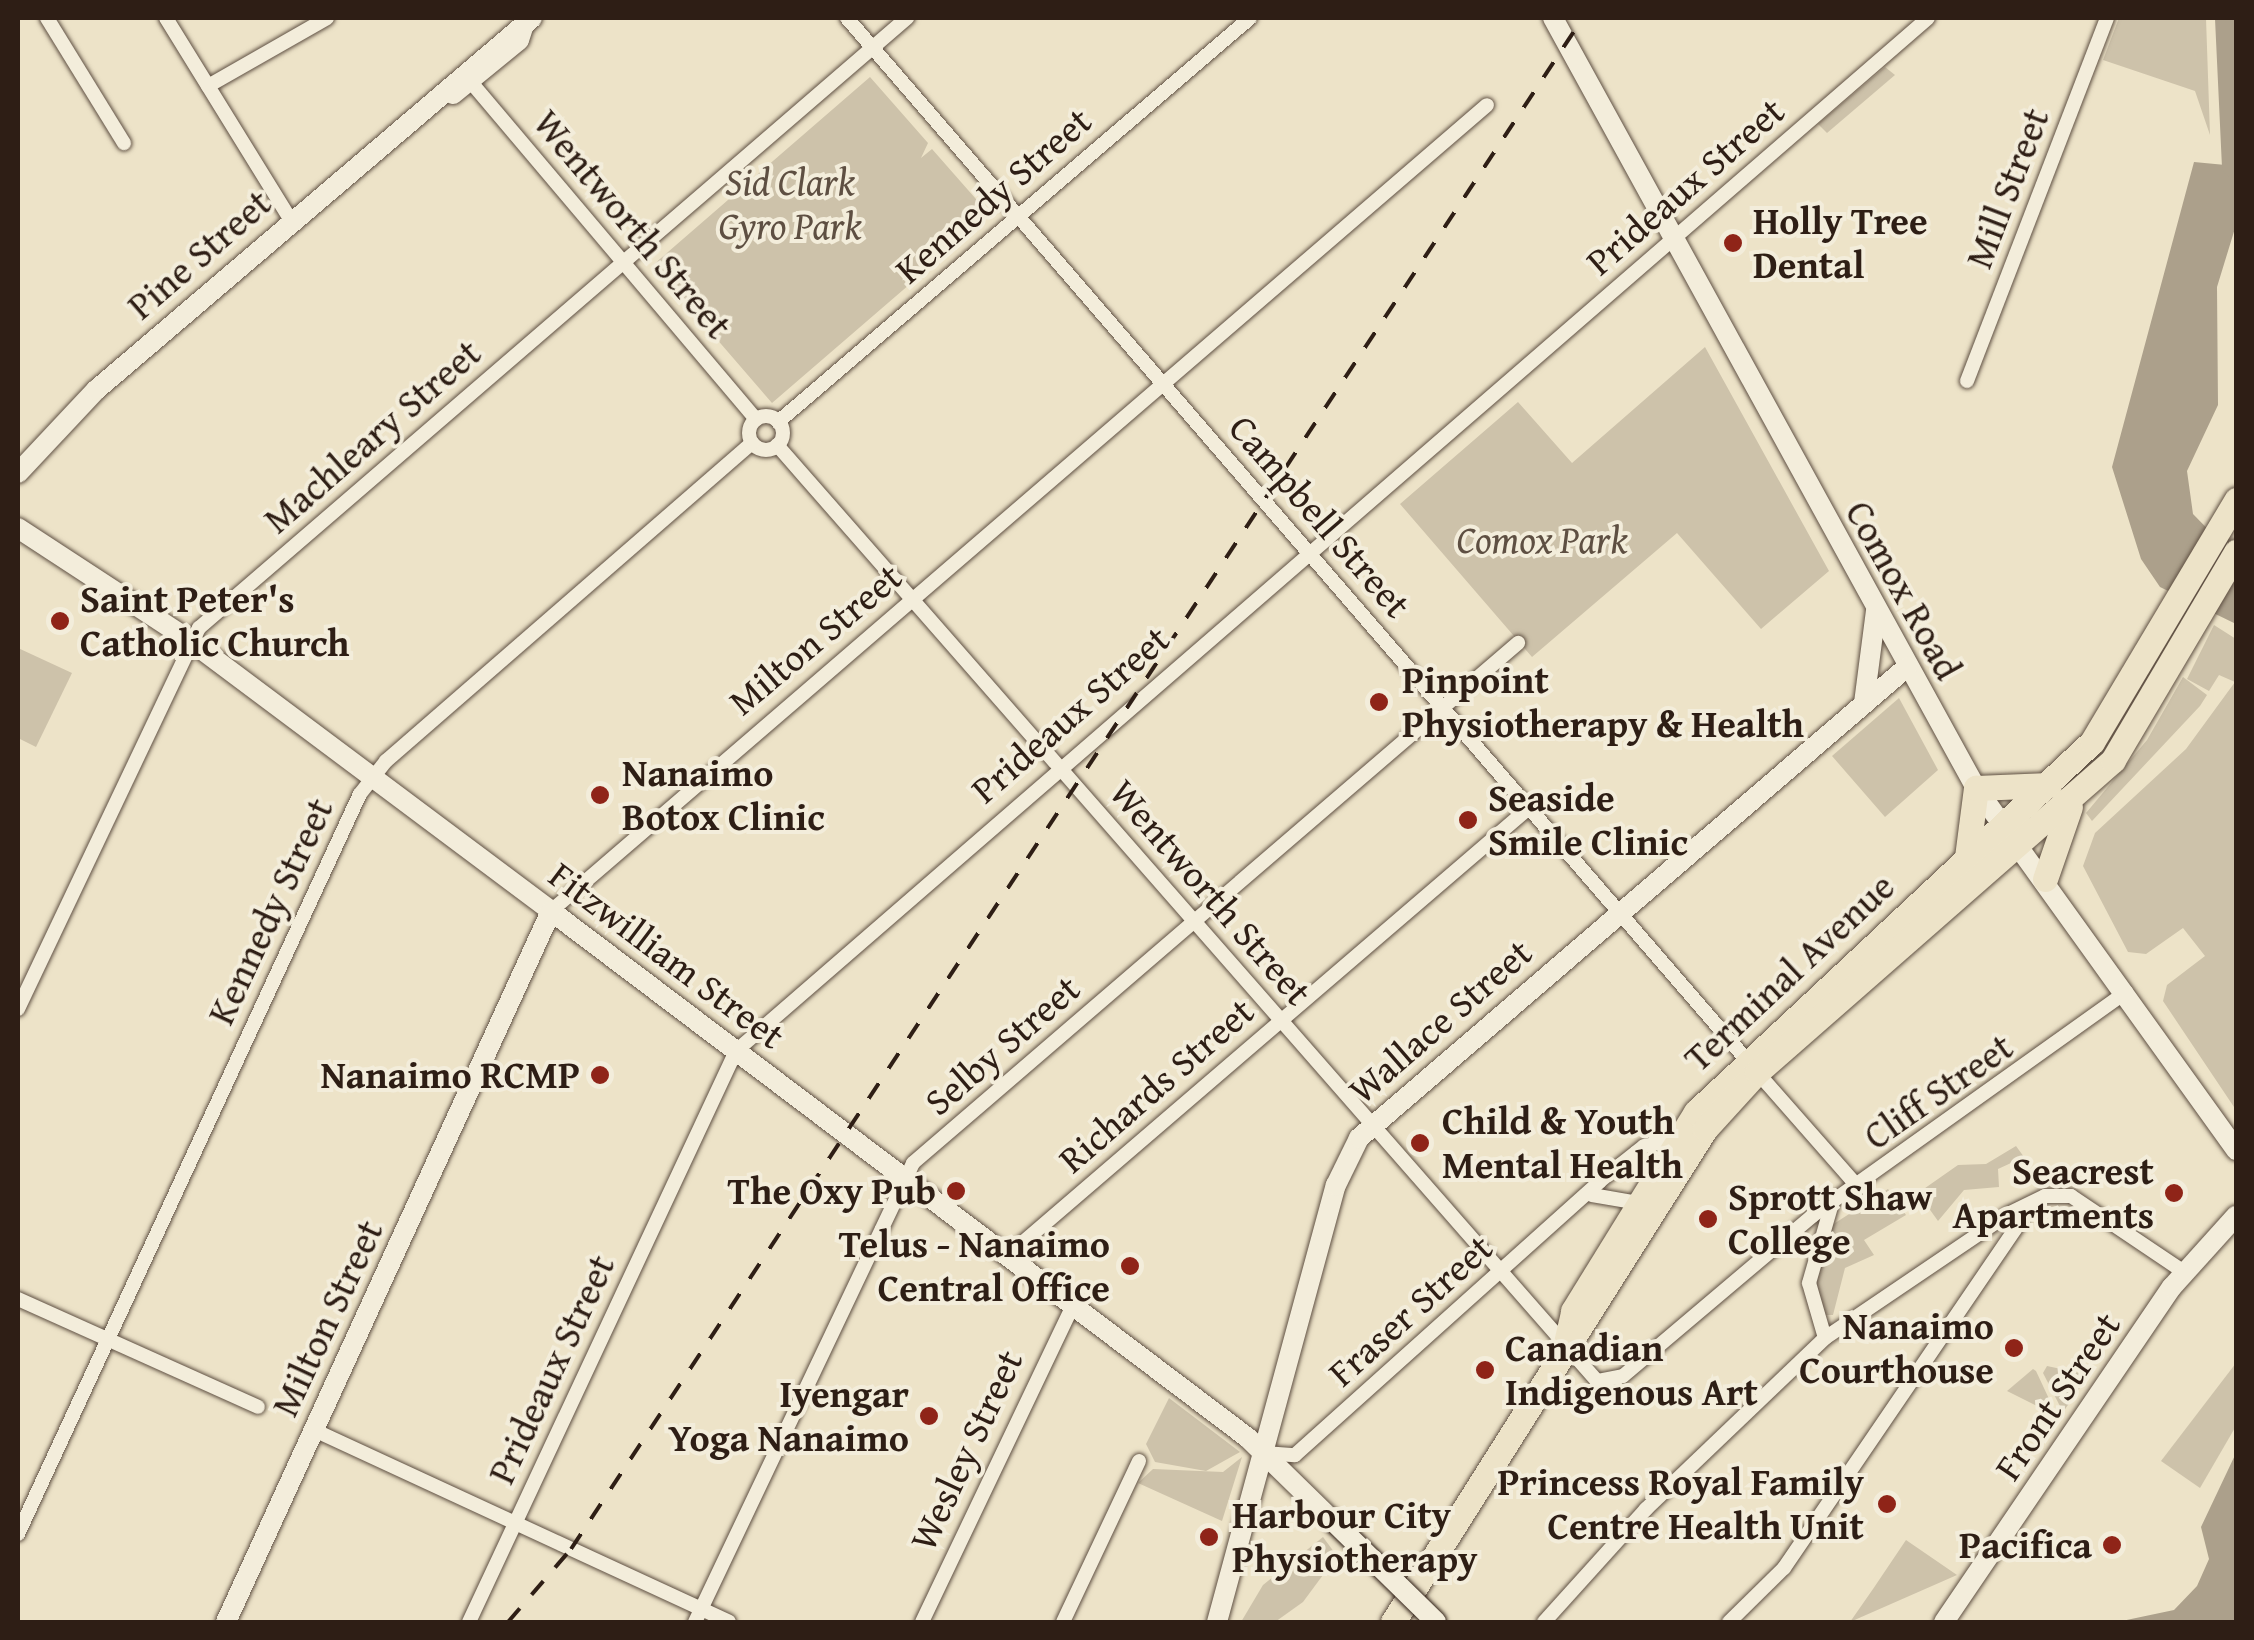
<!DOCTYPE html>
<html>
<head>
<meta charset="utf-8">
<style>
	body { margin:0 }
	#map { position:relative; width:2254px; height:1640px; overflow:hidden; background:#ede3c8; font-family:"Gentium Book Plus",serif }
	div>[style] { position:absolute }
	.green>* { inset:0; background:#cdc2aa }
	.water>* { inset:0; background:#aca08b }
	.river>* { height:25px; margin:-12.5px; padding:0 12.5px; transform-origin:12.5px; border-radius:12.5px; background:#aca08b }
	.roads { filter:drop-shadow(0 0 2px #5e4f42) drop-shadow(0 0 2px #5e4f42) }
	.street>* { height:14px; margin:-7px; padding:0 7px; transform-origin:7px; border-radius:7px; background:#f3eddb }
	.street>.ring { margin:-7px; padding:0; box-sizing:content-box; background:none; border:14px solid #f3eddb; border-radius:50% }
	.secondary>* { height:20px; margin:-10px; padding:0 10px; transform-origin:10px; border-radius:10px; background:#f3eddb }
	.highway>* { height:25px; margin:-12.5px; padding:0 12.5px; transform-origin:12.5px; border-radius:12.5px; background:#ede3c8 }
	.rail>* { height:4px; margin-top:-2px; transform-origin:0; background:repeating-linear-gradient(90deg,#2e1e15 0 18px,transparent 0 36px) }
	.bridges { filter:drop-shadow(0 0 2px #2e1e15) drop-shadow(0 0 2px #2e1e15) }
	.secondary-bridge>* { height:20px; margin:-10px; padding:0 10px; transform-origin:10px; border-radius:10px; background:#f3eddb }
	.dots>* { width:28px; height:28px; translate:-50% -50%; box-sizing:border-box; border:5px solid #f3eddb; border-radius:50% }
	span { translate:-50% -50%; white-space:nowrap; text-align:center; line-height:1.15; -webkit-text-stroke:8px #f3eddb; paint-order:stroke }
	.park-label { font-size:38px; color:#5e4f42; font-style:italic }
	.street-label { font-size:38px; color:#2e1e15 }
	.poi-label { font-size:38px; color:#2e1e15; font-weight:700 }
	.left { translate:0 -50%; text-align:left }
	.right { translate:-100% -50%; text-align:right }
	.frame { position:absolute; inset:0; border:20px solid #2e1e15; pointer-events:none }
</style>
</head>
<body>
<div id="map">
	<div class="green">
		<div style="clip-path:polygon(2119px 18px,2206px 18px,2210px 135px,2195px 91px,2103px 60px)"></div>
		<div style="clip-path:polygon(1885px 67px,1895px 75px,1827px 133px,1818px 124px)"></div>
		<div style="clip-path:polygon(870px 77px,928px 143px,921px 158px,932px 149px,990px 215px,772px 403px,715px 337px,729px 323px,710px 331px,653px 265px)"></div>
		<div style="clip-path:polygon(1705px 347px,1829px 571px,1761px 629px,1677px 533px,1532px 657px,1400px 504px,1518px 402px,1572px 463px)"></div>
		<div style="clip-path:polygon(2214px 625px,2236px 639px,2236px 1110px,2163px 1001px,2167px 985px,2205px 956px,2183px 928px,2146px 954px,2128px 952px,2083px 866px,2095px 833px,2186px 749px,2235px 682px,2219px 675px,2209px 691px,2187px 679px)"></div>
		<div style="clip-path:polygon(18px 648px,72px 673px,36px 747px,18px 738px)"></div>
		<div style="clip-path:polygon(2183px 677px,2207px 695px,2200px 706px,2092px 821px,2086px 813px,2147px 740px)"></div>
		<div style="clip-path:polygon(1899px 698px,1938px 770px,1885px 817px,1832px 756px)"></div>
		<div style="clip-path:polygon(2016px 1146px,2024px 1157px,1998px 1169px,1999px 1187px,1964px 1190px,1938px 1221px,1918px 1193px,1958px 1165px,1986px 1164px)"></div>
		<div style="clip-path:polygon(1888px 1189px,1906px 1215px,1864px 1240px,1874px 1255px,1845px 1268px,1833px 1315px,1821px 1315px,1816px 1274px,1832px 1225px)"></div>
		<div style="clip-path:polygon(2236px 1363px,2236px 1426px,2200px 1488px,2161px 1461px)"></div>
		<div style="clip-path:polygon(2047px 1366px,2089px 1375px,2063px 1412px,2043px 1373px)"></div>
		<div style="clip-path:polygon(2033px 1369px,2036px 1371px,2057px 1416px,2007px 1391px)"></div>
		<div style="clip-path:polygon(1169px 1398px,1240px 1452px,1206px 1471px,1155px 1462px,1146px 1444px)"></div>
		<div style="clip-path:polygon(1242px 1457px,1222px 1521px,1138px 1483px,1153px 1469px,1223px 1472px)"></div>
		<div style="clip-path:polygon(1323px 1537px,1337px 1556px,1303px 1602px,1275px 1622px,1241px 1622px,1263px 1585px)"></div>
		<div style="clip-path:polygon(1906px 1540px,1957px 1575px,1850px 1622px,1873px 1589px)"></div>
	</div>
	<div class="water">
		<div style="clip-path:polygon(2194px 162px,2236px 166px,2236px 225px,2217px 287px,2218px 405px,2187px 471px,2193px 514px,2236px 558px,2236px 624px,2160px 587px,2141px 559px,2112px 467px)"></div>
		<div style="clip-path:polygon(2236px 1453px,2236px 1622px,2117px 1622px,2174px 1610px,2197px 1586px,2209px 1559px,2201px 1527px)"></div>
	</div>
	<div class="river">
		<div style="left:2227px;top:18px;width:147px;rotate:87.3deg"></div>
	</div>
	<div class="roads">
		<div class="street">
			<div style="left:47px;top:18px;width:147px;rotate:58.4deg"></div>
			<div style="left:166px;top:18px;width:238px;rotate:58.3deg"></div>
			<div style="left:847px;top:18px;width:1374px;rotate:49.19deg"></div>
			<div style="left:465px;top:75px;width:451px;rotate:49.8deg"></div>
			<div style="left:208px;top:86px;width:137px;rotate:-29.7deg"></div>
			<div style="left:1967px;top:381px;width:389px;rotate:-68.9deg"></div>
			<div class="ring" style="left:749px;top:416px;width:20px;height:20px"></div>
			<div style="left:778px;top:422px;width:621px;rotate:-40.56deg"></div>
			<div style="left:777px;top:445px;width:1244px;rotate:48.78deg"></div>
			<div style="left:1597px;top:1381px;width:26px;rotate:-11deg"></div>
			<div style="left:1623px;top:1376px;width:248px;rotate:-40.2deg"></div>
			<div style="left:1812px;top:1216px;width:386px;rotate:-35.5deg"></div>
			<div style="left:551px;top:911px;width:1235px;rotate:-40.73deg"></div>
			<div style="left:18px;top:1009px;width:422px;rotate:-64.6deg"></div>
			<div style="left:199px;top:628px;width:935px;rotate:-40.75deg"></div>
			<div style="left:1757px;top:1072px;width:153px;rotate:48.7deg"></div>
			<div style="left:1592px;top:1195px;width:48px;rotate:9.7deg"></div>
			<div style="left:1007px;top:1256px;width:689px;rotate:-40.65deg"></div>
			<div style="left:18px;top:1299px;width:263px;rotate:24.2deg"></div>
			<div style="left:1825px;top:1338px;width:57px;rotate:-106.2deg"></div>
			<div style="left:1809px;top:1283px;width:79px;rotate:-73.9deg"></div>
			<div style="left:314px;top:1430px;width:457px;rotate:24.8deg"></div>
			<div style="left:1264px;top:1453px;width:31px;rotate:4deg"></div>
			<div style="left:1295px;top:1455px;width:410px;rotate:-41.9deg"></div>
			<div style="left:1600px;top:1181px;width:56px;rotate:-38.5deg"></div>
			<div style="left:1644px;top:1146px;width:36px;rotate:-11deg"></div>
			<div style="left:18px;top:1534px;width:815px;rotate:-65.2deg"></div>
			<div style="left:360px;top:794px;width:42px;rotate:-51.8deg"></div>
			<div style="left:386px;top:761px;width:485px;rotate:-41deg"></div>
			<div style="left:469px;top:1622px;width:630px;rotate:-64.94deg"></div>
			<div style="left:736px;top:1051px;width:1577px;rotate:-40.91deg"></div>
			<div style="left:695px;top:1622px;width:508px;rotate:-64.59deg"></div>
			<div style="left:913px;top:1163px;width:798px;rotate:-40.68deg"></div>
			<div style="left:922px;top:1622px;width:350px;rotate:-64.5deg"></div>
			<div style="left:1063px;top:1622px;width:178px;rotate:-64.7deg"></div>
			<div style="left:1544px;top:1622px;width:152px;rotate:-47.9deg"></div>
			<div style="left:1646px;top:1509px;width:248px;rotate:-43.7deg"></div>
			<div style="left:1825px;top:1338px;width:221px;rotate:-34.1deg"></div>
			<div style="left:2008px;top:1214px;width:41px;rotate:-25.9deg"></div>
			<div style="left:2045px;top:1196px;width:26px"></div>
			<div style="left:2071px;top:1196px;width:136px;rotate:33.9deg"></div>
			<div style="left:1729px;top:1622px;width:77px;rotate:-44.5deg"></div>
			<div style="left:1784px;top:1568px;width:437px;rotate:-55.7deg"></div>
		</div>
		<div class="secondary">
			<div style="left:1553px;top:18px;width:879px;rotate:61.22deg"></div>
			<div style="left:1976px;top:788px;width:446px;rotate:54.3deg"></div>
			<div style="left:453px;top:94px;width:85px;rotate:-39.3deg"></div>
			<div style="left:519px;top:40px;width:16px;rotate:-72deg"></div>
			<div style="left:18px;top:473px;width:114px;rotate:-46.8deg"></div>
			<div style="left:96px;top:390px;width:573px;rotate:-40.47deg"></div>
			<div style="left:18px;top:528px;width:204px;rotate:33.2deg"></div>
			<div style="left:189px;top:640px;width:452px;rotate:36.8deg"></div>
			<div style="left:551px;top:911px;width:874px;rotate:37.09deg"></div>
			<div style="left:1248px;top:1438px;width:119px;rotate:44.3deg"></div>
			<div style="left:1864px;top:703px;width:94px;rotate:-82.6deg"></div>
			<div style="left:226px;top:1622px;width:782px;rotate:-65.43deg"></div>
			<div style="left:1217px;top:1622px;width:453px;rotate:-74.8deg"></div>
			<div style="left:1336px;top:1185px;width:52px;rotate:-63.9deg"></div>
			<div style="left:1359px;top:1138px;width:723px;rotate:-40.68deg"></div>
			<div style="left:1944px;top:1622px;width:405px;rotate:-55.8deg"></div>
			<div style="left:2172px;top:1287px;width:96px;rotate:-48deg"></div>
		</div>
		<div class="highway">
			<div style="left:1967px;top:857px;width:70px;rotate:-82.6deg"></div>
			<div style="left:1976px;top:788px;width:73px;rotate:-2.4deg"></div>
			<div style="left:2045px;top:879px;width:76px;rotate:-70.9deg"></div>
			<div style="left:1565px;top:1347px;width:37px;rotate:-77deg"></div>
			<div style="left:1573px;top:1311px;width:234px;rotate:-58.3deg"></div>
			<div style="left:1696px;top:1112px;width:542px;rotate:-43.06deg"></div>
			<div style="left:2092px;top:742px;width:282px;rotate:-59.2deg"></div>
			<div style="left:1393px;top:1622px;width:583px;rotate:-57.67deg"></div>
			<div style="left:1705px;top:1129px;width:77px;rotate:-47.6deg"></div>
			<div style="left:1757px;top:1072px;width:473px;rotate:-41.2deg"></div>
			<div style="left:2113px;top:760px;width:242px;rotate:-59.4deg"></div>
		</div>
	</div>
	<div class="rail">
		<div style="left:508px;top:1622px;width:96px;rotate:-49.2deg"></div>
		<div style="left:571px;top:1549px;width:1835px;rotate:-56.54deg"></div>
	</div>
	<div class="bridges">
		<div class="secondary-bridge">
			<div style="left:1333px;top:1521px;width:144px;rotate:44.4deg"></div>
		</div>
	</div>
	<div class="dots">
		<div style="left:1733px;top:243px;background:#8f2418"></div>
		<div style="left:60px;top:621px;background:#8f2418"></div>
		<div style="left:1379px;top:702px;background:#8f2418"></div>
		<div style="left:600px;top:795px;background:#8f2418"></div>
		<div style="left:1468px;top:820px;background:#8f2418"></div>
		<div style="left:600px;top:1075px;background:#8f2418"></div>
		<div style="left:1420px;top:1143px;background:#8f2418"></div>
		<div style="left:956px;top:1191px;background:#8f2418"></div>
		<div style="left:2174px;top:1193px;background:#8f2418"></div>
		<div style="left:1708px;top:1219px;background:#8f2418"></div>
		<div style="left:1130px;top:1266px;background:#8f2418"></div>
		<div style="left:2014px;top:1348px;background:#8f2418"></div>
		<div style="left:1485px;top:1370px;background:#8f2418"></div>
		<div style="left:929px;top:1416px;background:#8f2418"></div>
		<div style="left:1887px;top:1504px;background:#8f2418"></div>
		<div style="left:1209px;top:1537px;background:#8f2418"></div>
		<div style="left:2112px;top:1545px;background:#8f2418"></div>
	</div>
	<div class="park-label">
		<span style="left:790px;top:204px">Sid Clark<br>Gyro Park</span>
		<span style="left:1542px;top:540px">Comox Park</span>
	</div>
	<div class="street-label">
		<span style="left:1685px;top:186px;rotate:-41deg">Prideaux Street</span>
		<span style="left:2007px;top:188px;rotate:-69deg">Mill Street</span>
		<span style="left:993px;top:195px;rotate:-41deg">Kennedy Street</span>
		<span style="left:633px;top:224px;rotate:50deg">Wentworth Street</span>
		<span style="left:199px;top:254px;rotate:-41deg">Pine Street</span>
		<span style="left:372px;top:436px;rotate:-41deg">Machleary Street</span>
		<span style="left:1320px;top:516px;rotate:49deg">Campbell Street</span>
		<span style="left:1904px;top:590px;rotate:61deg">Comox Road</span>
		<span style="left:815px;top:639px;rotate:-40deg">Milton Street</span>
		<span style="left:1070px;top:714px;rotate:-41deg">Prideaux Street</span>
		<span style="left:1211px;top:892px;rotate:49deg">Wentworth Street</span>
		<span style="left:270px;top:911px;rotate:-65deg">Kennedy Street</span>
		<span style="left:667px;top:955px;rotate:37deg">Fitzwilliam Street</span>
		<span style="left:1789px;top:972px;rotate:-43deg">Terminal Avenue</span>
		<span style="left:1440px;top:1021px;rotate:-41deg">Wallace Street</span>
		<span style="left:1002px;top:1045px;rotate:-41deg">Selby Street</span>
		<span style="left:1156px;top:1085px;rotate:-41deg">Richards Street</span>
		<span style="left:1938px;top:1091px;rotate:-35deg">Cliff Street</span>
		<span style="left:1410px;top:1310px;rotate:-42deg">Fraser Street</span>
		<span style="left:327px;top:1318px;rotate:-65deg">Milton Street</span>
		<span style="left:551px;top:1369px;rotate:-65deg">Prideaux Street</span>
		<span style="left:2057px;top:1396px;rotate:-56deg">Front Street</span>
		<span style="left:966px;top:1450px;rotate:-65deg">Wesley Street</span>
	</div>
	<div class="poi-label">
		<span class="left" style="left:1753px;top:243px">Holly Tree<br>Dental</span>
		<span class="left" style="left:80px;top:621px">Saint Peter's<br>Catholic Church</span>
		<span class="left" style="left:1402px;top:702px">Pinpoint<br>Physiotherapy &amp; Health</span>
		<span class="left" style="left:622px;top:795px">Nanaimo<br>Botox Clinic</span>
		<span class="left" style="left:1488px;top:820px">Seaside<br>Smile Clinic</span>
		<span class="right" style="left:580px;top:1075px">Nanaimo RCMP</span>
		<span class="left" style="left:1442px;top:1143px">Child &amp; Youth<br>Mental Health</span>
		<span class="right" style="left:2154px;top:1193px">Seacrest<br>Apartments</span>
		<span class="right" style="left:936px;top:1191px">The Oxy Pub</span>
		<span class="left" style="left:1728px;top:1219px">Sprott Shaw<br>College</span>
		<span class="right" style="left:1110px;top:1266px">Telus - Nanaimo<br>Central Office</span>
		<span class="right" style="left:1994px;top:1348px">Nanaimo<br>Courthouse</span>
		<span class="left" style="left:1505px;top:1370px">Canadian<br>Indigenous Art</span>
		<span class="right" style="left:909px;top:1416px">Iyengar<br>Yoga Nanaimo</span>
		<span class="right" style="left:1864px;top:1504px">Princess Royal Family<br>Centre Health Unit</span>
		<span class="left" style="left:1232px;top:1537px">Harbour City<br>Physiotherapy</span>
		<span class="right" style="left:2092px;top:1545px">Pacifica</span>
	</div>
	<div class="frame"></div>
</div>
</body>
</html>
